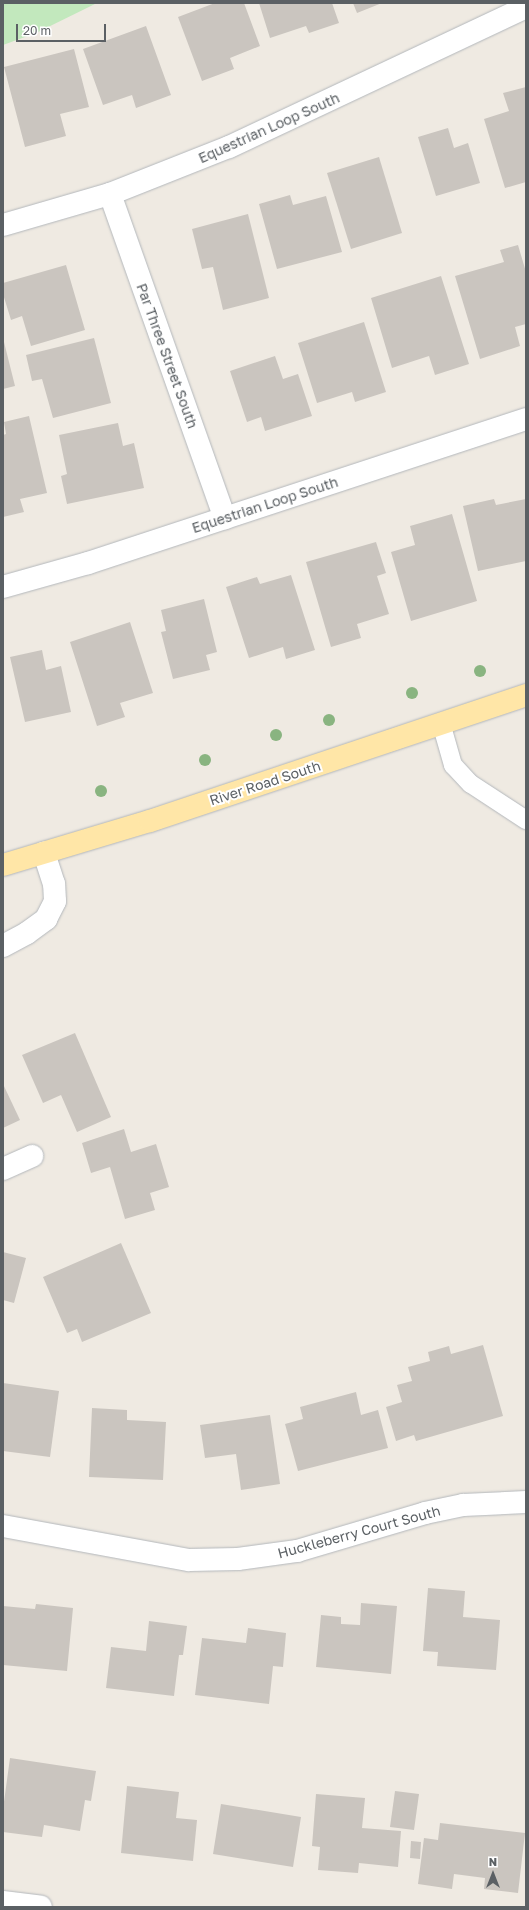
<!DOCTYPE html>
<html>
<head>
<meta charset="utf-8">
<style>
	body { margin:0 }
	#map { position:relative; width:529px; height:1910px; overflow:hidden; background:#efeae2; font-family:"Golos Text",sans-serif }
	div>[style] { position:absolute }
	.green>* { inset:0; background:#c2e8bd }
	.building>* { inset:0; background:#cac5bf }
	.roads { filter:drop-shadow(0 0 1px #b3b7bb) drop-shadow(0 0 1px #b3b7bb) }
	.service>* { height:18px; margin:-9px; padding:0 9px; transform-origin:9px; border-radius:9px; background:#fff }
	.minor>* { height:22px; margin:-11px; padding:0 11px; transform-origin:11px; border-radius:11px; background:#fff }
	.primary>* { height:22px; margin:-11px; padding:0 11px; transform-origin:11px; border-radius:11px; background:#ffe6a7 }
	.trees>* { width:12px; height:12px; margin:-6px; border-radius:50%; background:#89b480 }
	span { translate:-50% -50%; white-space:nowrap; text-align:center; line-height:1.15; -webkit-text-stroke:4px #fff; paint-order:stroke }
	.street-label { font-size:14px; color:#5b6064 }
	.frame { position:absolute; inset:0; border:4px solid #5b6064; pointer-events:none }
	.north { position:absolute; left:473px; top:1854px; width:40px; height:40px; -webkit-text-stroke:3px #fff; paint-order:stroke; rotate:0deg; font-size:11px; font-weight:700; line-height:16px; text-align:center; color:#5b6064 }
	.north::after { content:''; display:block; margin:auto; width:14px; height:18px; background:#5b6064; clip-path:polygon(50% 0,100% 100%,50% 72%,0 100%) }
	.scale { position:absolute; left:16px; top:24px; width:90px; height:18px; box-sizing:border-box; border:2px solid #5b6064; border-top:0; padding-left:5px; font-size:12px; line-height:14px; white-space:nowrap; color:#5b6064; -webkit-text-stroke:3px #fff; paint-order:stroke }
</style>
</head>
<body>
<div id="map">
	<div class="green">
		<div style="clip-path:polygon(3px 3px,97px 3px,36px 33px,3px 45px)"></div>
	</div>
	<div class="building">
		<div style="clip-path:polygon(215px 3px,244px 3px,260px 46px,230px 58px,234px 69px,202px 81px,178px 17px)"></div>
		<div style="clip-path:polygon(259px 3px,332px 3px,339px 23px,309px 33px,306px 26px,270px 38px)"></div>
		<div style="clip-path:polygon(353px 3px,382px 3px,357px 13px)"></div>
		<div style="clip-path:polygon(146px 26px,171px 95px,136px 108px,132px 95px,103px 105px,83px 49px)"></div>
		<div style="clip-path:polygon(74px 49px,89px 107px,60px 114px,66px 136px,25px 147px,4px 67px)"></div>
		<div style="clip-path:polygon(526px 87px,526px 182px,505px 188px,484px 119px,509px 111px,503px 93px)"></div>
		<div style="clip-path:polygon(448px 128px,454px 148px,468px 143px,480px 183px,436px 196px,418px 137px)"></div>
		<div style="clip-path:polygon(379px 157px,402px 233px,351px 249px,327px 173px)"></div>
		<div style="clip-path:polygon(290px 195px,293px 205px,326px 196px,342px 252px,277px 269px,259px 204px)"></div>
		<div style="clip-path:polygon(248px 214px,269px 298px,223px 310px,213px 267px,202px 269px,192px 229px)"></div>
		<div style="clip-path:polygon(518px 245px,526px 272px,526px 324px,515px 327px,520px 346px,480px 359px,455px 276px,504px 262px,500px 250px)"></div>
		<div style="clip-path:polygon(66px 265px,85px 330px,31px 346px,22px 316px,11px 320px,3px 294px,3px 283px)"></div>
		<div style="clip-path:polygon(441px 276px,469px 364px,435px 375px,429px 356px,392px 368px,371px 298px)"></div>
		<div style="clip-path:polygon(364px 322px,386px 392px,355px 402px,352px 392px,317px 403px,298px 343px)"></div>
		<div style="clip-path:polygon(3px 338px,15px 386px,3px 389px)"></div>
		<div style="clip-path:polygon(94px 338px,111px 403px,53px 418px,42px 379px,32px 381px,26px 355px)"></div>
		<div style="clip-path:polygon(275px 356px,283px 379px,298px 374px,312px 416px,265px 431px,261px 417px,247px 422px,230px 371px)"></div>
		<div style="clip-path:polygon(29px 416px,47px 493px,20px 499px,24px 512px,3px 517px,3px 435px,6px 434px,4px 422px)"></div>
		<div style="clip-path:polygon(118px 423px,123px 446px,134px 443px,144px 488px,67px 504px,61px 476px,67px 474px,59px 435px)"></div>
		<div style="clip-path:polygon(494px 499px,496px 505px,526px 499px,526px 561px,478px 571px,463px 506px)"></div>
		<div style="clip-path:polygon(452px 514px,477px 601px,411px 621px,391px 552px,415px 545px,410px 526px)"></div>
		<div style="clip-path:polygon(376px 542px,386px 573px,377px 576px,389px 614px,357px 624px,361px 638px,331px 647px,306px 562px)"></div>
		<div style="clip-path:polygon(291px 575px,315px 650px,286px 659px,283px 647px,249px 658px,226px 587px,257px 577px,260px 584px)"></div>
		<div style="clip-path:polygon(204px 599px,217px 652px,206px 655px,210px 670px,173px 679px,161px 632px,166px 631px,161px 610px)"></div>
		<div style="clip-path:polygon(130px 622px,153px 693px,120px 703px,125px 717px,97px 726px,70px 642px)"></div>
		<div style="clip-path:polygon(42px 650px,46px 670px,61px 666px,71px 712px,25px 722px,10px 657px)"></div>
		<div style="clip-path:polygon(75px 1033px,111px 1117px,77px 1132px,61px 1095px,43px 1103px,22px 1055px)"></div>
		<div style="clip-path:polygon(3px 1084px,20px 1120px,3px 1128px)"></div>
		<div style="clip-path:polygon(124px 1129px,131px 1152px,156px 1144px,169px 1187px,150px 1193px,155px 1210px,125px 1219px,110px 1167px,91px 1173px,82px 1143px)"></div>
		<div style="clip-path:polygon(121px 1243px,151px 1313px,82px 1342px,77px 1329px,67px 1333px,43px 1277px)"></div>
		<div style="clip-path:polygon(3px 1252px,26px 1258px,14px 1303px,3px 1300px)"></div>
		<div style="clip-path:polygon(483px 1345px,503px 1416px,416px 1441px,414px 1435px,396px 1441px,386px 1407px,402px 1402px,397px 1385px,412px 1381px,408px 1367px,430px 1361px,428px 1352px,449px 1346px,451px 1354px)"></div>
		<div style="clip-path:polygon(3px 1383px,59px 1391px,50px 1457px,3px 1451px)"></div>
		<div style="clip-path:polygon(356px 1392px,361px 1415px,378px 1410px,388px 1448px,298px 1471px,285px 1424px,303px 1419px,300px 1407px)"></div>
		<div style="clip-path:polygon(92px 1408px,127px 1410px,127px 1420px,166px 1422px,163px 1480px,89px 1477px)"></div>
		<div style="clip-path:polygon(270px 1415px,280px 1484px,241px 1490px,236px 1454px,205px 1458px,200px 1425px)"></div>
		<div style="clip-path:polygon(428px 1588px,465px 1591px,463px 1617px,500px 1620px,496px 1670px,437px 1666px,438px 1652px,423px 1651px)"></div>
		<div style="clip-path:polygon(361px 1603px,397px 1606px,391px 1674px,316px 1667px,321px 1615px,341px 1617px,341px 1624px,360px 1625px)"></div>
		<div style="clip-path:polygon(36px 1604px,73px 1608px,67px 1671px,3px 1665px,3px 1606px,35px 1609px)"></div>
		<div style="clip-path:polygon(149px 1621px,187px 1626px,183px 1655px,179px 1655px,174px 1696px,106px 1688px,111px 1647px,146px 1651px)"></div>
		<div style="clip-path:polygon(248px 1628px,286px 1633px,283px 1667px,273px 1666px,269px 1704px,195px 1695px,202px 1638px,246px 1643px)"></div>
		<div style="clip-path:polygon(10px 1758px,96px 1771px,91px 1801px,85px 1800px,80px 1831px,44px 1825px,42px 1837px,3px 1832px,3px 1809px)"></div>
		<div style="clip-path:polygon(127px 1786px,179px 1792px,176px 1818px,197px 1820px,193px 1861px,121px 1853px)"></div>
		<div style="clip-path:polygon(395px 1791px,419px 1794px,414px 1830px,390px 1827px)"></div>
		<div style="clip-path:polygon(316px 1794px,365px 1798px,362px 1828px,401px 1831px,398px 1867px,359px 1863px,358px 1873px,318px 1870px,320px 1847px,312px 1846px)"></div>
		<div style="clip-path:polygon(221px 1804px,301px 1817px,293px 1867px,213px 1854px)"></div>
		<div style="clip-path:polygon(440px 1823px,525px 1833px,518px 1893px,484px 1889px,485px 1878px,454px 1874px,452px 1889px,418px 1884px,424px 1838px,438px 1840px)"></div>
		<div style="clip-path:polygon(411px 1841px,421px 1842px,420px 1859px,410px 1858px)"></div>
	</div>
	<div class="roads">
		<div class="service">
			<div style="left:441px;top:723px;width:44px;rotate:74.1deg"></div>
			<div style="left:453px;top:765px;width:26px;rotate:47deg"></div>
			<div style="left:471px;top:784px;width:66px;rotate:33.2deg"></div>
		</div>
		<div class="minor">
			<div style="left:110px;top:194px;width:344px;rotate:70.5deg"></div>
			<div style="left:3px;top:225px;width:111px;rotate:-16.2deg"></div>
			<div style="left:110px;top:194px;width:128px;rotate:-21.6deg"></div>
			<div style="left:229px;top:147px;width:328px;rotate:-25.2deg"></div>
			<div style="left:3px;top:587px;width:88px;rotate:-15.8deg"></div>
			<div style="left:88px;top:563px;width:461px;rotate:-18.2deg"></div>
			<div style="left:3px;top:946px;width:27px;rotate:-28deg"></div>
			<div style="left:27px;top:933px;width:24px;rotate:-36deg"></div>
			<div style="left:46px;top:919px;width:20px;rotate:-63deg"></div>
			<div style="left:55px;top:901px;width:17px;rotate:-93deg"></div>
			<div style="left:54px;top:884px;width:33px;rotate:-108deg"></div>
			<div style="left:3px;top:1169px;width:32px;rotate:-24deg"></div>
			<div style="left:3px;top:1526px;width:189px;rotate:10.4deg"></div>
			<div style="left:189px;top:1560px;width:49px;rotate:-1.2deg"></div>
			<div style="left:238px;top:1559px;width:60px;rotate:-7.7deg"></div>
			<div style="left:297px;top:1551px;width:134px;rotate:-16.5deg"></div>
			<div style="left:425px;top:1513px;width:39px;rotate:-12deg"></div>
			<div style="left:463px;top:1505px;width:63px;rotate:-2.7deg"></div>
			<div style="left:3px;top:1902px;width:38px;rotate:7deg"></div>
		</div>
		<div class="primary">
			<div style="left:3px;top:865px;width:153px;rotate:-16.7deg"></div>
			<div style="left:150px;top:821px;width:397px;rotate:-18.5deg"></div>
		</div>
	</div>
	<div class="trees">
		<div style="left:480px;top:671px"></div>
		<div style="left:412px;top:693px"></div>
		<div style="left:329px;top:720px"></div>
		<div style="left:276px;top:735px"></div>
		<div style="left:205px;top:760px"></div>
		<div style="left:101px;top:791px"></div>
	</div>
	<div class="street-label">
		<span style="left:269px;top:128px;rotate:-24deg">Equestrian Loop South</span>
		<span style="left:167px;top:356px;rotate:70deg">Par Three Street South</span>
		<span style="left:265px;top:505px;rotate:-18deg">Equestrian Loop South</span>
		<span style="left:265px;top:783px;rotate:-18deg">River Road South</span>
		<span style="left:359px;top:1532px;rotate:-15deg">Huckleberry Court South</span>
	</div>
	<div class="frame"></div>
	<div class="north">N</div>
	<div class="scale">20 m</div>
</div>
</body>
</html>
